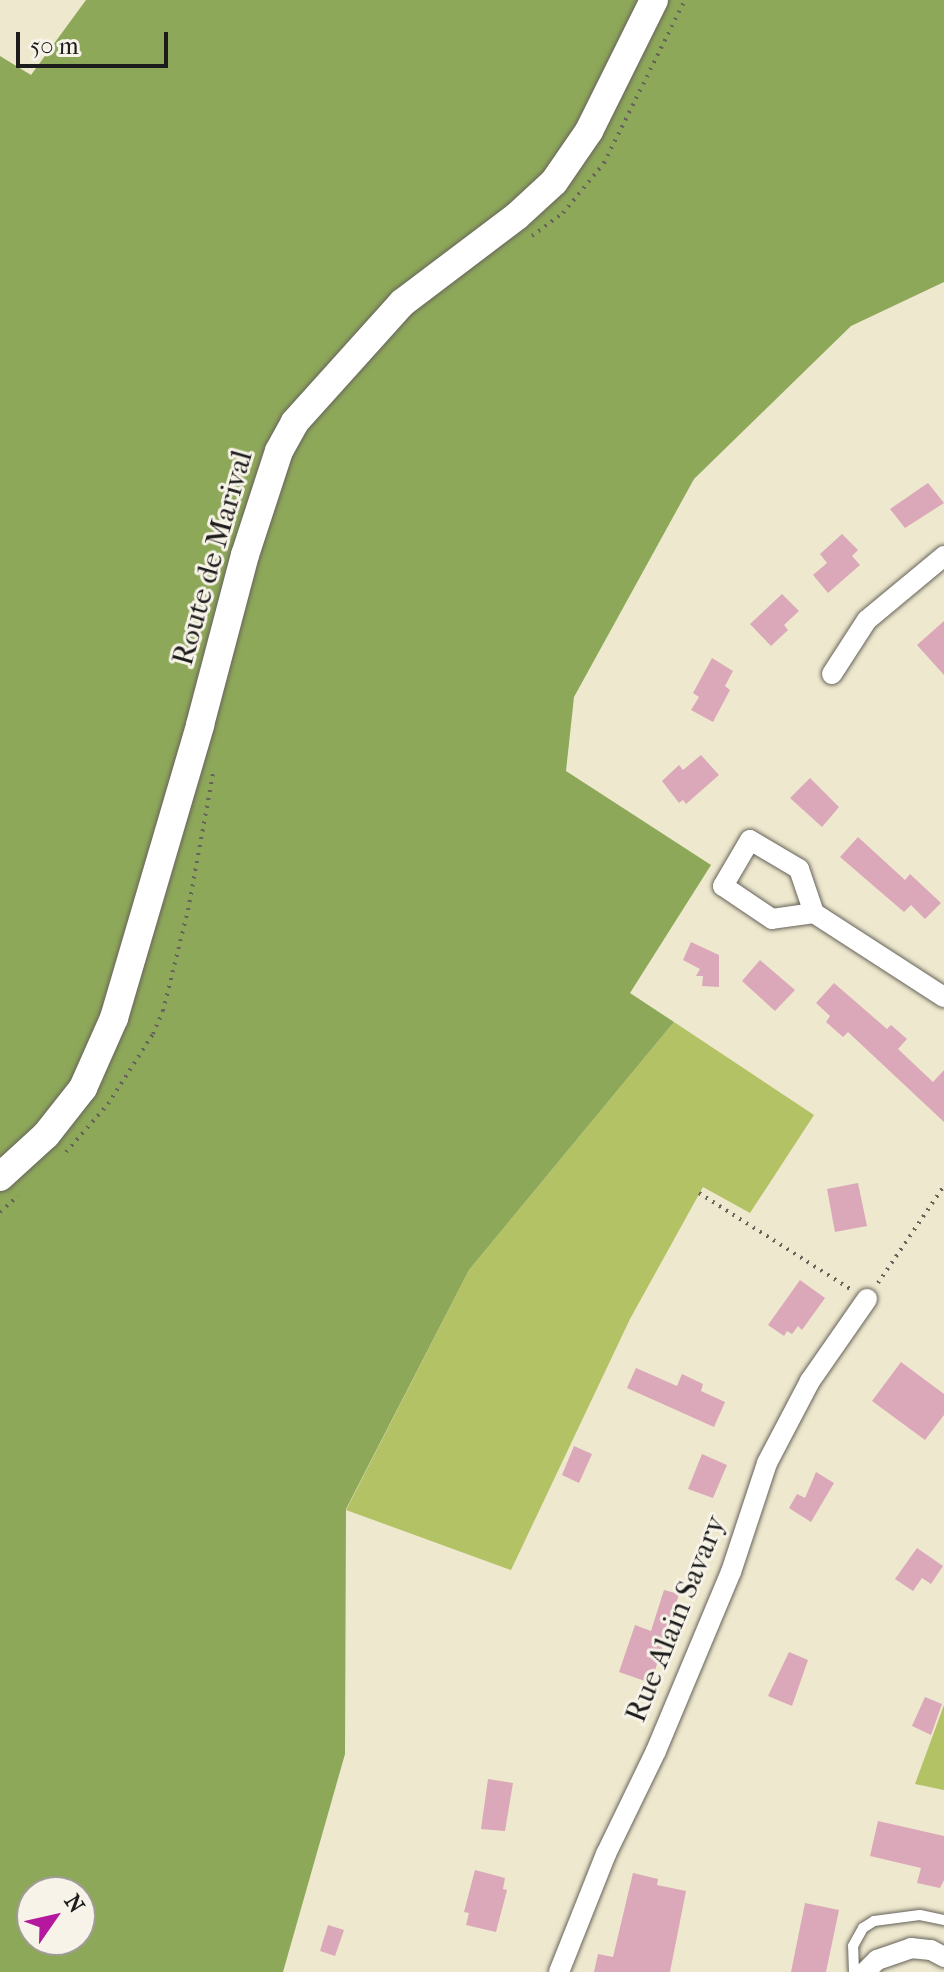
<!DOCTYPE html>
<html>
<head>
<meta charset="utf-8">
<style>
	body { margin:0 }
	#map { position:relative; width:944px; height:1972px; overflow:hidden; background:#eee8ce; font-family:"IM FELL French Canon",serif }
	div>[style] { position:absolute }
	.green>* { inset:0; background:#b3c264 }
	.forest>* { inset:0; background:#8ea85a }
	.building>* { inset:0; background:#dba8b9 }
	.path>* { height:4px; margin-top:-2px; transform-origin:0; background:repeating-linear-gradient(90deg,#66635a 0 2px,transparent 0 8px) }
	.roads { filter:drop-shadow(0 0 2px #66635a) drop-shadow(0 0 2px #66635a) }
	.service>* { height:10px; margin:-5px; padding:0 5px; transform-origin:5px; border-radius:5px; background:#fff }
	.minor>* { height:20px; margin:-10px; padding:0 10px; transform-origin:10px; border-radius:10px; background:#fff }
	.secondary>* { height:28px; margin:-14px; padding:0 14px; transform-origin:14px; border-radius:14px; background:#fff }
	span { translate:-50% -50%; white-space:nowrap; text-align:center; line-height:1.15; -webkit-text-stroke:6px #f7f3e8; paint-order:stroke }
	.street-label { font-size:30px; color:#1c1c1c }
	.north { position:absolute; left:16px; top:1876px; width:80px; height:80px; box-sizing:border-box; background:#f7f3e8; border:2px solid #9f9d96; border-radius:50%; rotate:56deg; font-size:22px; font-weight:700; line-height:32px; text-align:center; color:#1c1c1c }
	.north::after { content:''; display:block; margin:auto; width:28px; height:36px; background:#b5179e; clip-path:polygon(50% 0,100% 100%,50% 72%,0 100%) }
	.scale { position:absolute; left:16px; top:32px; width:152px; height:36px; box-sizing:border-box; border:4px solid #1c1c1c; border-top:0; padding-left:10px; font-size:24px; line-height:28px; white-space:nowrap; color:#1c1c1c; -webkit-text-stroke:6px #f7f3e8; paint-order:stroke }
</style>
</head>
<body>
<div id="map">
	<div class="green">
		<div style="clip-path:polygon(674px 1022px,814px 1115px,750px 1213px,703px 1187px,630px 1319px,511px 1570px,346px 1510px,469px 1270px)"></div>
		<div style="clip-path:polygon(944px 1705px,944px 1790px,915px 1784px)"></div>
	</div>
	<div class="forest">
		<div style="clip-path:polygon(evenodd,86px 0,944px 0,944px 282px,851px 326px,694px 479px,574px 697px,566px 771px,711px 865px,630px 993px,674px 1022px,469px 1270px,346px 1509px,345px 1754px,283px 1972px,0 1972px,0 56px,31px 75px,86px 0,32px 1892px,80px 1892px,80px 1940px,32px 1940px,32px 1892px)"></div>
	</div>
	<div class="building">
		<div style="clip-path:polygon(928px 483px,944px 503px,905px 528px,890px 509px)"></div>
		<div style="clip-path:polygon(842px 534px,858px 550px,852px 556px,860px 565px,828px 593px,813px 575px,827px 563px,820px 554px)"></div>
		<div style="clip-path:polygon(782px 594px,799px 611px,784px 625px,788px 630px,771px 646px,750px 624px)"></div>
		<div style="clip-path:polygon(944px 621px,944px 675px,917px 645px)"></div>
		<div style="clip-path:polygon(712px 658px,733px 671px,725px 686px,730px 690px,713px 722px,691px 710px,699px 697px,693px 693px)"></div>
		<div style="clip-path:polygon(701px 755px,719px 775px,686px 804px,683px 800px,679px 803px,662px 781px,679px 765px,683px 770px)"></div>
		<div style="clip-path:polygon(810px 778px,839px 807px,822px 827px,790px 798px)"></div>
		<div style="clip-path:polygon(858px 837px,905px 880px,910px 874px,941px 903px,925px 919px,911px 905px,904px 912px,840px 857px)"></div>
		<div style="clip-path:polygon(691px 942px,719px 955px,719px 987px,702px 986px,703px 976px,696px 976px,700px 969px,683px 960px)"></div>
		<div style="clip-path:polygon(760px 960px,795px 990px,775px 1011px,742px 981px)"></div>
		<div style="clip-path:polygon(834px 983px,887px 1029px,891px 1025px,907px 1039px,898px 1049px,933px 1082px,944px 1070px,944px 1122px,848px 1032px,843px 1037px,826px 1022px,830px 1016px,816px 1003px)"></div>
		<div style="clip-path:polygon(858px 1183px,867px 1226px,835px 1232px,827px 1189px)"></div>
		<div style="clip-path:polygon(800px 1280px,825px 1298px,802px 1330px,798px 1326px,792px 1334px,787px 1331px,784px 1336px,768px 1325px)"></div>
		<div style="clip-path:polygon(901px 1362px,944px 1394px,944px 1415px,925px 1440px,872px 1401px)"></div>
		<div style="clip-path:polygon(636px 1368px,677px 1386px,682px 1374px,703px 1384px,701px 1391px,725px 1402px,714px 1427px,627px 1388px)"></div>
		<div style="clip-path:polygon(574px 1446px,592px 1454px,579px 1483px,562px 1475px)"></div>
		<div style="clip-path:polygon(702px 1454px,727px 1465px,713px 1498px,688px 1489px)"></div>
		<div style="clip-path:polygon(816px 1472px,834px 1483px,811px 1522px,789px 1508px,797px 1494px,805px 1498px)"></div>
		<div style="clip-path:polygon(917px 1548px,943px 1566px,931px 1584px,922px 1578px,913px 1591px,895px 1579px)"></div>
		<div style="clip-path:polygon(664px 1590px,679px 1594px,651px 1683px,619px 1672px,635px 1625px,651px 1631px)"></div>
		<div style="clip-path:polygon(789px 1652px,808px 1660px,792px 1706px,768px 1696px)"></div>
		<div style="clip-path:polygon(925px 1697px,942px 1704px,931px 1735px,912px 1726px)"></div>
		<div style="clip-path:polygon(488px 1779px,513px 1783px,505px 1831px,481px 1829px)"></div>
		<div style="clip-path:polygon(878px 1821px,944px 1836px,944px 1880px,940px 1888px,917px 1883px,921px 1868px,870px 1856px)"></div>
		<div style="clip-path:polygon(475px 1870px,505px 1878px,503px 1889px,507px 1890px,496px 1932px,466px 1925px,469px 1913px,464px 1912px)"></div>
		<div style="clip-path:polygon(633px 1873px,658px 1879px,657px 1885px,686px 1891px,670px 1972px,594px 1972px,598px 1954px,613px 1957px)"></div>
		<div style="clip-path:polygon(805px 1903px,839px 1910px,826px 1972px,791px 1972px)"></div>
		<div style="clip-path:polygon(328px 1925px,344px 1930px,335px 1956px,320px 1951px)"></div>
	</div>
	<div class="path">
		<div style="left:532px;top:236px;width:39px;rotate:-37deg"></div>
		<div style="left:563px;top:213px;width:65px;rotate:-50.6deg"></div>
		<div style="left:604px;top:163px;width:182px;rotate:-63.6deg"></div>
		<div style="left:66px;top:1152px;width:64px;rotate:-48.8deg"></div>
		<div style="left:108px;top:1104px;width:83px;rotate:-57.3deg"></div>
		<div style="left:153px;top:1034px;width:25px;rotate:-67deg"></div>
		<div style="left:163px;top:1011px;width:104px;rotate:-76.1deg"></div>
		<div style="left:188px;top:910px;width:143px;rotate:-79.6deg"></div>
		<div style="left:699px;top:1193px;width:181px;rotate:32.4deg"></div>
		<div style="left:0;top:1212px;width:24px;rotate:-42deg"></div>
		<div style="left:878px;top:1283px;width:117px;rotate:-55.8deg"></div>
	</div>
	<div class="roads">
		<div class="service">
			<div style="left:854px;top:1972px;width:26px;rotate:-92deg"></div>
			<div style="left:853px;top:1946px;width:21px;rotate:-61deg"></div>
			<div style="left:863px;top:1928px;width:13px;rotate:-32deg"></div>
			<div style="left:874px;top:1921px;width:46px;rotate:-7.4deg"></div>
			<div style="left:920px;top:1915px;width:25px;rotate:12deg"></div>
		</div>
		<div class="minor">
			<div style="left:832px;top:674px;width:64px;rotate:-57.1deg"></div>
			<div style="left:867px;top:620px;width:100px;rotate:-39.7deg"></div>
			<div style="left:814px;top:913px;width:42px;rotate:171.9deg"></div>
			<div style="left:772px;top:919px;width:59px;rotate:-146deg"></div>
			<div style="left:723px;top:886px;width:53px;rotate:-59.6deg"></div>
			<div style="left:750px;top:840px;width:57px;rotate:30.6deg"></div>
			<div style="left:799px;top:869px;width:46px;rotate:71.2deg"></div>
			<div style="left:814px;top:913px;width:155px;rotate:32.9deg"></div>
			<div style="left:559px;top:1972px;width:127px;rotate:-68.3deg"></div>
			<div style="left:606px;top:1854px;width:114px;rotate:-64.1deg"></div>
			<div style="left:656px;top:1751px;width:194px;rotate:-67.3deg"></div>
			<div style="left:731px;top:1572px;width:115px;rotate:-71.7deg"></div>
			<div style="left:767px;top:1463px;width:93px;rotate:-62.3deg"></div>
			<div style="left:810px;top:1381px;width:100px;rotate:-55.2deg"></div>
			<div style="left:865px;top:1972px;width:17px;rotate:-45deg"></div>
			<div style="left:877px;top:1960px;width:36px;rotate:-19deg"></div>
			<div style="left:911px;top:1948px;width:20px;rotate:6deg"></div>
			<div style="left:931px;top:1950px;width:15px;rotate:28deg"></div>
		</div>
		<div class="secondary">
			<div style="left:0;top:1177px;width:62px;rotate:-42.4deg"></div>
			<div style="left:46px;top:1135px;width:60px;rotate:-51.8deg"></div>
			<div style="left:83px;top:1088px;width:77px;rotate:-66.1deg"></div>
			<div style="left:114px;top:1018px;width:305px;rotate:-73.6deg"></div>
			<div style="left:200px;top:725px;width:176px;rotate:-75.2deg"></div>
			<div style="left:245px;top:555px;width:109px;rotate:-71.9deg"></div>
			<div style="left:279px;top:451px;width:33px;rotate:-61deg"></div>
			<div style="left:295px;top:422px;width:160px;rotate:-48deg"></div>
			<div style="left:402px;top:303px;width:144px;rotate:-37.1deg"></div>
			<div style="left:517px;top:216px;width:50px;rotate:-42.6deg"></div>
			<div style="left:554px;top:182px;width:62px;rotate:-55.5deg"></div>
			<div style="left:589px;top:131px;width:146px;rotate:-63.6deg"></div>
		</div>
	</div>
	<div class="street-label">
		<span style="left:213px;top:558px;rotate:-74deg">Route de Marival</span>
		<span style="left:676px;top:1619px;rotate:-68deg">Rue Alain Savary</span>
	</div>
	<div class="north">N</div>
	<div class="scale">50 m</div>
</div>
</body>
</html>
